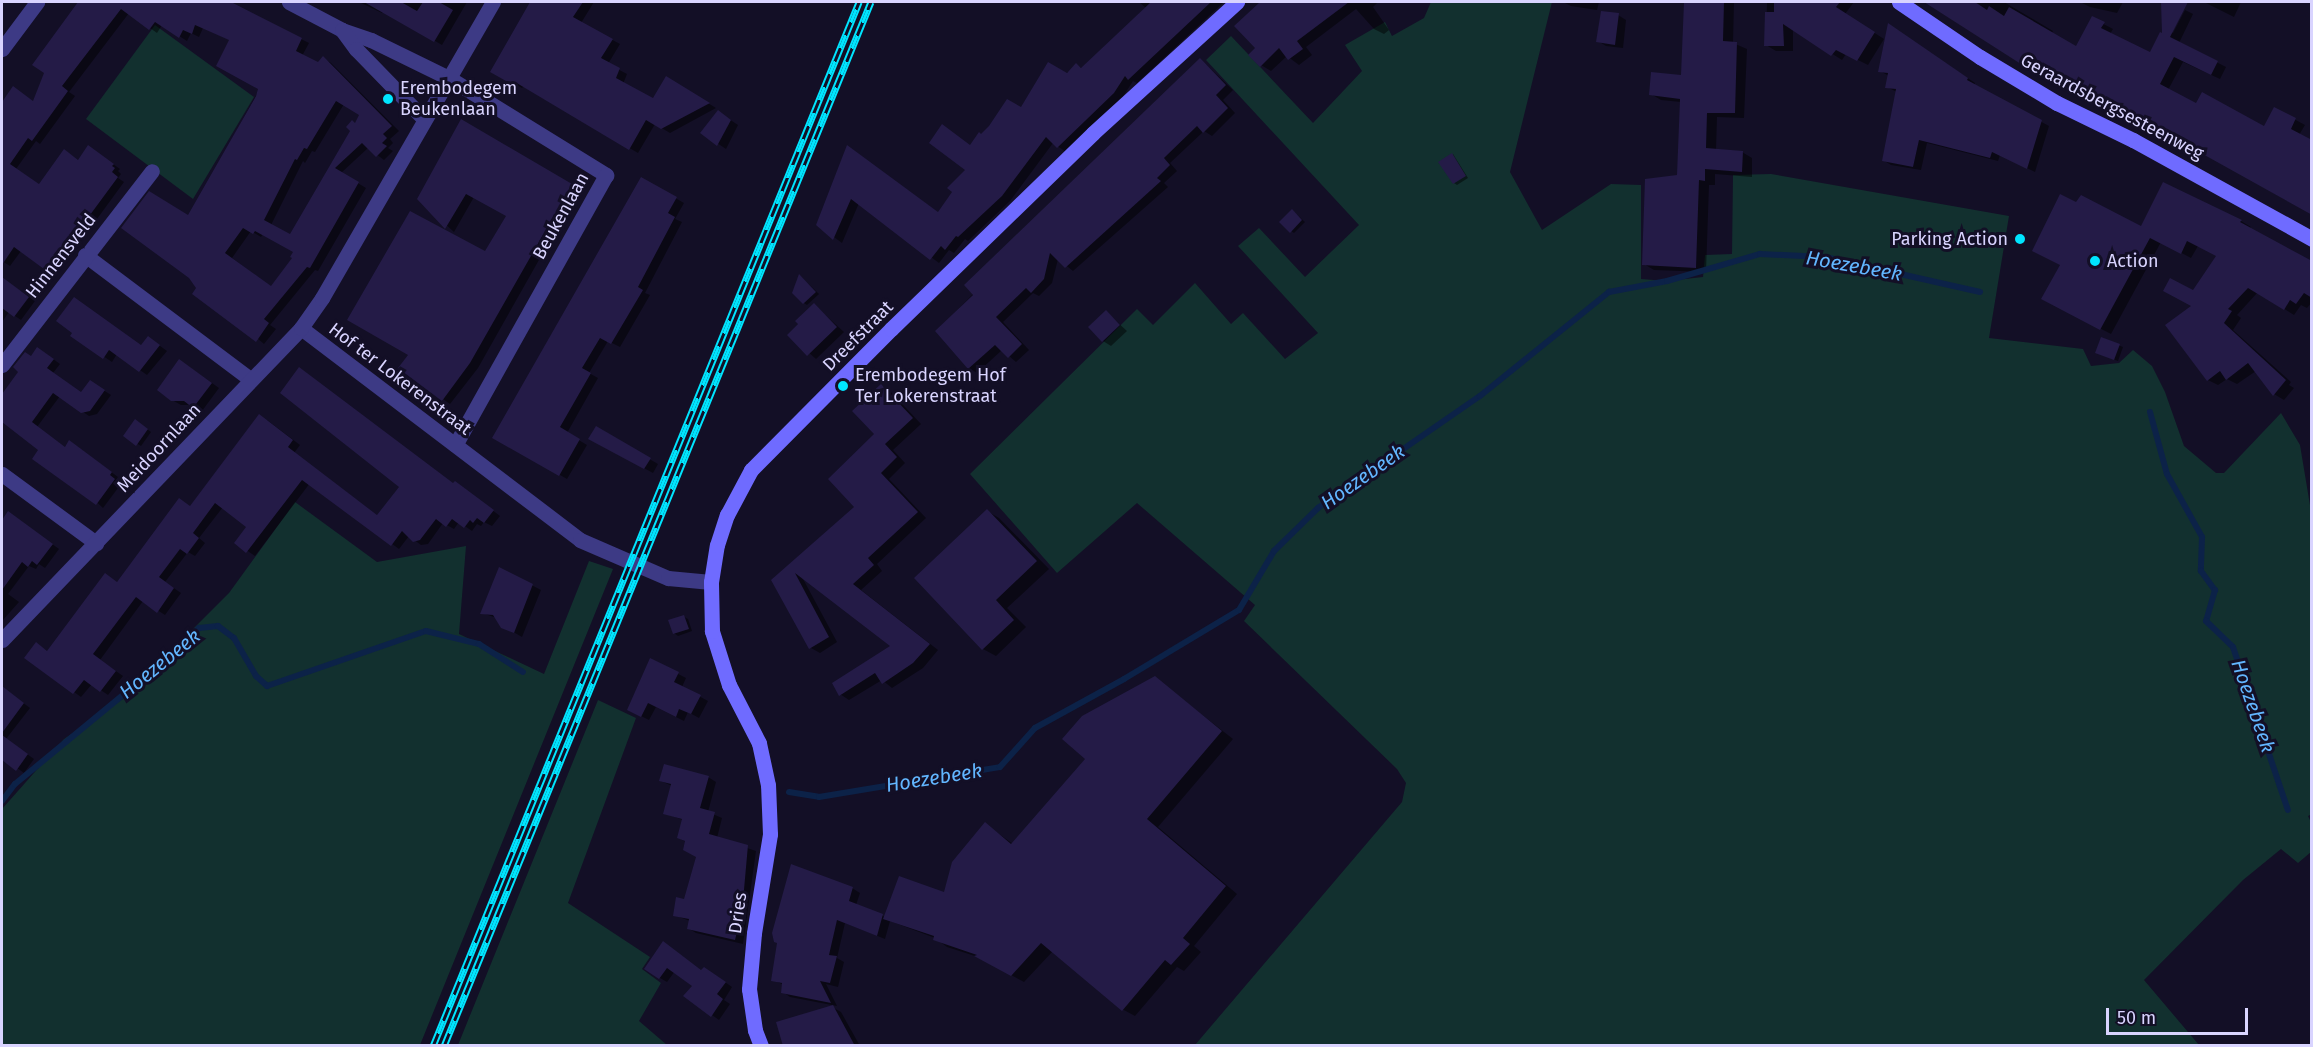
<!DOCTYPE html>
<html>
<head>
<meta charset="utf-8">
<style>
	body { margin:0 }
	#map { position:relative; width:2313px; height:1047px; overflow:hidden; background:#130f26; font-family:"Fira Sans",sans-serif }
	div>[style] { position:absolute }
	.green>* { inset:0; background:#12302f }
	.shadow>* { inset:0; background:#0007 }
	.stream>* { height:6px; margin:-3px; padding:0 3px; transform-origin:3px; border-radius:3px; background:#0c2248 }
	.building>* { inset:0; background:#241b47 }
	.street>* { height:15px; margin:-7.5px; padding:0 7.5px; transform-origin:7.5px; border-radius:7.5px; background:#3d3a85 }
	.secondary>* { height:15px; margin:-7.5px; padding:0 7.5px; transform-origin:7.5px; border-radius:7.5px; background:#6f6bff }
	.rail>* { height:7px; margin-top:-3.5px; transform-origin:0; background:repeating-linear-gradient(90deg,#130f26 0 14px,#00e5ff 0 28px); box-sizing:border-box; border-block:2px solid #00e5ff }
	.dots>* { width:16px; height:16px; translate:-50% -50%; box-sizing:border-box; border:3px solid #130f26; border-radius:50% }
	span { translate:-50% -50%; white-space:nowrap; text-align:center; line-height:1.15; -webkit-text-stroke:6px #130f26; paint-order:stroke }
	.poi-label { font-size:18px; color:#d9d4ff }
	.left { translate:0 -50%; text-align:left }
	.right { translate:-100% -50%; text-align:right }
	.street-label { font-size:18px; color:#d9d4ff }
	.water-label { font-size:20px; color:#62b6ff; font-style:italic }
	.frame { position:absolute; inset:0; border:3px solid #d9d4ff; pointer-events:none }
	.scale { position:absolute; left:2106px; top:1008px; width:142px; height:27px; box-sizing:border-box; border:3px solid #d9d4ff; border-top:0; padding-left:8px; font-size:18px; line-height:21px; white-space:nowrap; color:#d9d4ff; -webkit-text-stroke:4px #130f26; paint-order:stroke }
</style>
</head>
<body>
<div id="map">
	<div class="green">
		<div style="clip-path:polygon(1431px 2px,1552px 2px,1510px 172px,1542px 230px,1611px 184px,1641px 185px,1641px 279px,1667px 281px,1703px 277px,1705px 255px,1732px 254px,1733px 175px,1771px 174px,2009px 216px,1989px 338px,2083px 349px,2091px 366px,2119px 363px,2133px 350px,2152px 366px,2165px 392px,2184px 446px,2216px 473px,2224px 473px,2281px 413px,2300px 445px,2311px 511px,2312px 814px,2308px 816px,2311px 822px,2311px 852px,2298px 863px,2281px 849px,2243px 880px,2144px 980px,2199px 1045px,1195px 1045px,1402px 802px,1406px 783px,1397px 769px,1244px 621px,1255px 605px,1137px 503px,1057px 573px,970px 474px,1137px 309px,1153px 325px,1195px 283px,1231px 324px,1243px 313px,1285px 359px,1318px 333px,1238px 246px,1259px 228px,1305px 277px,1359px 225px,1206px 60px,1231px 36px,1313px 123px,1362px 71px,1345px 45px,1385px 22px,1392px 36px,1424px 18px)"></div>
		<div style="clip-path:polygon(155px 25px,254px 97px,193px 199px,86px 119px)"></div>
		<div style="clip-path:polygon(295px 502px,377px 562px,466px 546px,459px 634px,544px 674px,589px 561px,613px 569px,420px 1045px,2px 1045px,2px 809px,64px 739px,123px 699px,229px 593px)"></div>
		<div style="clip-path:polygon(598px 700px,636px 718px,568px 903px,650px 957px,642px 969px,661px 983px,639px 1021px,667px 1045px,458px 1045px)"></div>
	</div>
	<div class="shadow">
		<div style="clip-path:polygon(evenodd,81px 2px,227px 2px,309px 43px,302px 56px,318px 64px,323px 58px,331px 63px,399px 131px,390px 139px,393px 143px,388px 148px,393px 151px,384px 160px,368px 148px,341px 173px,366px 188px,318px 271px,315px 270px,270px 325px,276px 329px,264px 344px,198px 288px,189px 217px,260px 88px,231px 40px,203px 28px,199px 37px,191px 33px,187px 41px,162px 25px,157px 33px,129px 13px,69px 92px,75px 96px,40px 144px,36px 141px,16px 169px,40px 185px,71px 155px,79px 161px,96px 152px,120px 169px,118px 171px,121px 174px,118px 178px,124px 182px,56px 275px,21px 251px,10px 266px,2px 261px,2px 206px,16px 186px,2px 175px,2px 105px,14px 88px,34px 102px,46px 73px,34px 64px,81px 2px,344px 104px,361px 115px,290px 236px,271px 225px,303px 161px,305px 163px,312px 151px,315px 152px,344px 104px,81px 2px,251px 231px,261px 237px,263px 234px,295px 252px,294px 258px,272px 288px,232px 258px,251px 231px)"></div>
		<div style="clip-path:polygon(359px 2px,467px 2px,442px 45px,384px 11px,382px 13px)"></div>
		<div style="clip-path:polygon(532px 2px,594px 2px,581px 23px,620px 44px,608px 64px,627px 74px,623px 84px,654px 100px,667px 78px,716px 108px,670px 133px,655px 124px,638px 153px,524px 86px,522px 88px,492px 71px)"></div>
		<div style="clip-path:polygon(1139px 2px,1224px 2px,1137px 83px,1133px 81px,1122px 98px,1066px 152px,1053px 143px,1010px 201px,968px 241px,965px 239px,954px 253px,949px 250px,939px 263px,859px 203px,842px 243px,818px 225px,848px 147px,939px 213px,967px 170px,971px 146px,1077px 65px,1083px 69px,1146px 8px)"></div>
		<div style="clip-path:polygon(1262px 2px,1378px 2px,1373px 7px,1389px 30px,1384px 34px,1374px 29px,1356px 9px,1306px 47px,1312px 55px,1299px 65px,1287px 56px,1271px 71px,1261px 65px,1257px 48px,1236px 26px)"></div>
		<div style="clip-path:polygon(1563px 2px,1599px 2px,1597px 10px,1571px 6px)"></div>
		<div style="clip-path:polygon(1686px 2px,1734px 2px,1733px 43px,1747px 49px,1744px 118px,1717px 117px,1716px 150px,1742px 152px,1752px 158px,1752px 177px,1715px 174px,1715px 185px,1709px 185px,1706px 272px,1654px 270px,1644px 264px,1678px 177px,1681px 102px,1661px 100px,1651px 94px,1682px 76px)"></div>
		<div style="clip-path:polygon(1767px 2px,1854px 2px,1845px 14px,1884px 39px,1868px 65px,1846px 54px,1842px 60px,1793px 29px,1793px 51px,1776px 51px,1766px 45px)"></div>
		<div style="clip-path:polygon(1927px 2px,2004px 2px,2053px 31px,2051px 35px,2077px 48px,2092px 18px,2113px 29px,2110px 34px,2150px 54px,2171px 32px,2173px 33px,2185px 10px,2193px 14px,2179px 43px,2226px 67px,2220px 79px,2183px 62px,2168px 90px,2197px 105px,2264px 129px,2275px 109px,2305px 125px,2299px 135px,2312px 142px,2312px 215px,2177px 137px,2025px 65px)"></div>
		<div style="clip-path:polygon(2080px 2px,2123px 2px,2117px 13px,2090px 7px)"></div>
		<div style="clip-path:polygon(2204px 2px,2241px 2px,2234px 17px)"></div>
		<div style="clip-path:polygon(1618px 15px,1626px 20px,1623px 48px,1606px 46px,1598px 41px)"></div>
		<div style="clip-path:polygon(1896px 30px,1975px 83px,1974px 85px,2049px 126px,2035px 172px,2000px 155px,1998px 161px,1927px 143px,1921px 170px,1891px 165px,1883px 160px,1897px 92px,1887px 87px,1889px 76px,1880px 71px)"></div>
		<div style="clip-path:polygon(1201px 60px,1233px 90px,1223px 100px,1235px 113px,1212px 136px,1204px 131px,1170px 163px,1177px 171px,1164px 183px,1168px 187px,1073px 271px,1058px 259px,1052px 283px,1039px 296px,1033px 293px,1003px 322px,1029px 350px,1016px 362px,1002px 350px,977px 373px,969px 368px,937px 331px)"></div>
		<div style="clip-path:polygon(726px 117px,738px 125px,726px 149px,702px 133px)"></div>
		<div style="clip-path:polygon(461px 122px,579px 189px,478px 368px,450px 404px,443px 399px,486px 253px,508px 216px,474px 197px,454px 232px,418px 199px)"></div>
		<div style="clip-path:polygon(1453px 154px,1468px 178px,1457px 185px,1454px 183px)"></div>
		<div style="clip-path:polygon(642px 179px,684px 203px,675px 219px,682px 222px,645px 293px,650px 295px,620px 347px,608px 341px,589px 373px,598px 378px,567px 433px,587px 445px,567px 479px,494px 437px)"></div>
		<div style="clip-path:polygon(2164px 184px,2241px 221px,2251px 227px,2249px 229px,2312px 262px,2312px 302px,2307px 308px,2301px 305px,2294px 315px,2258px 292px,2237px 315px,2241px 318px,2233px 330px,2291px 382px,2289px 385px,2294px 388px,2284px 400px,2274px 394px,2256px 371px,2237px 384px,2227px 379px,2218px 385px,2208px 380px,2193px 306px,2218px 256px,2198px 246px,2191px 258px,2161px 242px,2111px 334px,2053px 304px,2142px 228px)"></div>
		<div style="clip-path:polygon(1295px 213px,1305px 222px,1294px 233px,1291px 231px)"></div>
		<div style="clip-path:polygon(800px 276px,819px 294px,807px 305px,804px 303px)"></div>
		<div style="clip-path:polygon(2px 278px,35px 301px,21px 320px,9px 312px,2px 322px)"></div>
		<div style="clip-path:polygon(814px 305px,844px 332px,816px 359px,789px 335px)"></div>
		<div style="clip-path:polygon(1106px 312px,1127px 331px,1111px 346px,1103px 341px)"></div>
		<div style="clip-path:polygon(72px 335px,142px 346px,156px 343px,167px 351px,147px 375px,117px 354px,112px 362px)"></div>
		<div style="clip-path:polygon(2102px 339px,2123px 347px,2118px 361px,2100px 354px)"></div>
		<div style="clip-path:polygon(45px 353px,60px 364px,53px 373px,82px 394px,97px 386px,111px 395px,97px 414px,89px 416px,60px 396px,37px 427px,66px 448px,76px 446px,118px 477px,116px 480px,121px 484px,103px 508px,40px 449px,2px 421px,2px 397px,32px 357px)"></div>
		<div style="clip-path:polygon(188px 366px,219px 388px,202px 411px,192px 405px,181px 405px,172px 400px)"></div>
		<div style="clip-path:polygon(881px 386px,890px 391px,921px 424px,893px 450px,905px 463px,889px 479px,926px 518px,877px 564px,882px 571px,861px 590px,938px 650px,923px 668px,892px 688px,882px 680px,849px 700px,840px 694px,893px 646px,802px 577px,837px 642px,820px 653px,811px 648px,773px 581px,856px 507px,876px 434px)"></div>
		<div style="clip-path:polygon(267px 420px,300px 445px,294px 453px,378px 516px,454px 485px,462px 487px,500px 516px,492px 526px,484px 522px,481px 526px,477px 524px,472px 531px,459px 522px,454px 529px,443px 523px,428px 544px,421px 545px,409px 536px,399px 549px,310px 483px,255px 556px,236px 543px,248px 526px,223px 507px,199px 538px,205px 543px,195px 556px,188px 552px,165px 582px,181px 593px,165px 615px,143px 601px,100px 660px,123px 676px,108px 695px,92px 684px,81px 697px,27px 658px,44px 649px,48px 652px,191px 507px)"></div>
		<div style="clip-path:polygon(139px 423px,151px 432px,141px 446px,125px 436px)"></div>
		<div style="clip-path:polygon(596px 428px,658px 464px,653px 473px,590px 439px)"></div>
		<div style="clip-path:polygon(987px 511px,999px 518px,1049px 569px,1007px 608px,1026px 627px,996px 656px,983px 649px,916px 578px)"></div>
		<div style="clip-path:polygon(15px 517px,59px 549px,45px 568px,39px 564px,36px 569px,29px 566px,8px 594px,19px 602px,2px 621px,2px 521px)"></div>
		<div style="clip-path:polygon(500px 569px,541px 590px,522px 637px,508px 629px,497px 618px,482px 613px)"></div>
		<div style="clip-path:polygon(684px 617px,688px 619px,692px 631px,678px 636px,674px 633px)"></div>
		<div style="clip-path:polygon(651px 660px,686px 678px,682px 687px,708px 701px,699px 718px,688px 712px,684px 721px,656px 707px,649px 720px,637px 714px)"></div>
		<div style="clip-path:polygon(1155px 678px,1233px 739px,1158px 827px,1237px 894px,1194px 946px,1201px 952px,1184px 971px,1177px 967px,1135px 1016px,1122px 1009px,1053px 951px,1024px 982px,978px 957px,947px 947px,935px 938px,890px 921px,885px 939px,845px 923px,837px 958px,844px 962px,838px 987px,826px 984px,837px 1006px,790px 997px,783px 992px,784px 985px,773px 980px,852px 888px,860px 893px,856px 905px,885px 917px,945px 894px,985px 824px,1013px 844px)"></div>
		<div style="clip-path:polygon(2px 687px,30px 708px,6px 739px,34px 759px,24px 773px,2px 757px)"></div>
		<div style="clip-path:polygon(708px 777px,716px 782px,708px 812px,722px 818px,717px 838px,756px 851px,743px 944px,696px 933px,688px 928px,690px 921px,674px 915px,685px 901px,698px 857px,686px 842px,679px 838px,683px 820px,665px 813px,672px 786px,661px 781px)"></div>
		<div style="clip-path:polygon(663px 943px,702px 971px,712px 973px,732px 987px,724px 1000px,730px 1004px,719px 1020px,712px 1015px,694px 985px,675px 971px,667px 982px,660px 978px)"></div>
		<div style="clip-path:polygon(832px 1007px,841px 1012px,860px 1046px,786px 1046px)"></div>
	</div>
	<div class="stream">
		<div style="left:2150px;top:412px;width:64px;rotate:74.7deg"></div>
		<div style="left:2167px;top:474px;width:72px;rotate:60.9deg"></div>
		<div style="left:2202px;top:537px;width:34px;rotate:92deg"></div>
		<div style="left:2201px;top:571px;width:24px;rotate:54deg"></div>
		<div style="left:2215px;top:590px;width:32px;rotate:106deg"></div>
		<div style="left:2206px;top:621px;width:37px;rotate:44deg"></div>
		<div style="left:2233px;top:647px;width:172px;rotate:71.4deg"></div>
		<div style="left:789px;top:792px;width:30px;rotate:9deg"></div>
		<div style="left:819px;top:797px;width:183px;rotate:-9.4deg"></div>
		<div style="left:1000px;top:767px;width:52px;rotate:-48.1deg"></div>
		<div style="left:1035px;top:728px;width:102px;rotate:-28.8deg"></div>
		<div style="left:1124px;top:679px;width:134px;rotate:-31deg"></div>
		<div style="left:1239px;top:610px;width:69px;rotate:-59.3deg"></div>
		<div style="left:1274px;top:551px;width:62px;rotate:-44.3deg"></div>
		<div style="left:1318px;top:508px;width:197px;rotate:-34.7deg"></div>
		<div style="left:1480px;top:396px;width:166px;rotate:-38.9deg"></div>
		<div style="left:1609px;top:292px;width:59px;rotate:-10.7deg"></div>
		<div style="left:1667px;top:281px;width:97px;rotate:-16.2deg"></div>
		<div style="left:1760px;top:254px;width:65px;rotate:2.6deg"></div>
		<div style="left:1825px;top:257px;width:159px;rotate:12.7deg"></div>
		<div style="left:2px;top:801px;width:21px;rotate:-53deg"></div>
		<div style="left:15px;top:784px;width:168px;rotate:-39.5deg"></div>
		<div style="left:145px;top:677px;width:73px;rotate:-42.2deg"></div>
		<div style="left:199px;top:628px;width:19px;rotate:-6deg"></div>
		<div style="left:218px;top:626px;width:20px;rotate:37deg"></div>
		<div style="left:234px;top:638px;width:44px;rotate:59.9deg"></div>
		<div style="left:256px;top:676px;width:15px;rotate:42deg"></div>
		<div style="left:267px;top:686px;width:168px;rotate:-19.1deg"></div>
		<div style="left:426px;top:631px;width:55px;rotate:13.8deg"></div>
		<div style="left:479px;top:644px;width:52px;rotate:32.5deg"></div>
	</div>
	<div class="building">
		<div style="clip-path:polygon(evenodd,78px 2px,231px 2px,302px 38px,296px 51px,318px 62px,323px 56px,392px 126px,383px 134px,387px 138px,382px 143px,387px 146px,376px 157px,362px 143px,335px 168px,359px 182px,310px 268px,307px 267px,264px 319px,269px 323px,256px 342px,192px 294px,196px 288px,189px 278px,121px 228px,149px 191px,188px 215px,256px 96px,258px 89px,216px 66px,229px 40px,195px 25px,192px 34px,183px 30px,179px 38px,155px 22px,149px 30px,121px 9px,62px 86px,68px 91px,32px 141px,28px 138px,10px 164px,39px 184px,64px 149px,78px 160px,88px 145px,114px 164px,112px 166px,115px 168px,112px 172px,118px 177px,48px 272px,14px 247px,2px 265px,2px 102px,13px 86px,33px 101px,44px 73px,32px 65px,78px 2px,336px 101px,359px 115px,355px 123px,352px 120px,346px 127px,350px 131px,290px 234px,264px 220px,295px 159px,297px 160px,304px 148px,307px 149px,336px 101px,78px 2px,243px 228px,253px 234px,255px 231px,293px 252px,290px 257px,292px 258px,271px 286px,225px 253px,243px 228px)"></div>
		<div style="clip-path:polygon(364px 2px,401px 2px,417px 11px,423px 2px,439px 2px,453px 10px,434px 42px)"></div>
		<div style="clip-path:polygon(530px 2px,583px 2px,573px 17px,613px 39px,601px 58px,620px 68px,616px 78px,653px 98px,666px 76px,710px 103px,661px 129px,646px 120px,629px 150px,515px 82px,513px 85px,490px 72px)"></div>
		<div style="clip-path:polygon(1151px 2px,1211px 2px,1128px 80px,1125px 76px,1114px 93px,1057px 148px,1046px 137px,1002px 196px,958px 237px,956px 236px,945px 250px,941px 246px,930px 260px,851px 199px,833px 240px,816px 225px,847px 145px,938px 212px,952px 192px,947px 188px,965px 170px,929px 143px,942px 124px,970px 145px,979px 132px,981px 134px,989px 126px,1007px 99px,1021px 107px,1048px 62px,1067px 73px,1076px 63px,1081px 68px)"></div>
		<div style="clip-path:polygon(1260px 2px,1349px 2px,1297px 41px,1303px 49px,1288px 60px,1279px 48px,1260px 67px,1248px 55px,1255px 48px,1234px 26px)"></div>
		<div style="clip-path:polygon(1684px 2px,1724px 2px,1723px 41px,1737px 42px,1735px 113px,1707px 113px,1706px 148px,1743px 151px,1742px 172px,1705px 169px,1705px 181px,1699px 180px,1696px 268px,1642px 265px,1645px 179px,1677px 175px,1680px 99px,1649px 95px,1651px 72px,1681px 75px)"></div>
		<div style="clip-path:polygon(1774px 2px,1840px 2px,1836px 7px,1875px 32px,1857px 61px,1836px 50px,1831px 56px,1783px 24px,1784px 46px,1764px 46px,1765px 12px,1774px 12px)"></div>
		<div style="clip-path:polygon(1924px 2px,1975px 2px,1987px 10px,1989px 6px,2004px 16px,2009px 7px,2076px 46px,2092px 16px,2105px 22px,2101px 28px,2150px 52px,2160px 32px,2162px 33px,2161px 2px,2188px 2px,2170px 37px,2218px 61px,2211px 75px,2174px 57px,2160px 84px,2196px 103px,2202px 92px,2264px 126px,2274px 107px,2296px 118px,2291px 129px,2312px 140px,2312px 215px,2165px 133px,2024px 66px)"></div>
		<div style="clip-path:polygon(1601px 11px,1619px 13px,1615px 45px,1596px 42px)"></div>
		<div style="clip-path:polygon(1888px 23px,1968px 78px,1967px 80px,2042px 120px,2027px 169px,1992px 152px,1990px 158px,1919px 140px,1913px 167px,1882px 161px,1896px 89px,1885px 88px,1888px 73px,1878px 72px)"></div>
		<div style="clip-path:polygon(1200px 58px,1226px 85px,1216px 95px,1228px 108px,1203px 133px,1197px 126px,1164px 158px,1170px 165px,1157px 178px,1161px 181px,1065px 268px,1050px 253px,1044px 279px,1031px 293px,1026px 288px,996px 317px,1022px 344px,1008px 358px,995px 345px,968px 369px,935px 331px,973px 295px,964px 285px)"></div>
		<div style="clip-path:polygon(718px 110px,731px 120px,717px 146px,700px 133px)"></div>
		<div style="clip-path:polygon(461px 119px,572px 184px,470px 363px,442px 401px,398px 368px,408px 355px,347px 320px,410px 211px,485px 251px,506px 216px,466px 194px,445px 229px,417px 199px)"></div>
		<div style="clip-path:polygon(1452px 153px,1466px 176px,1453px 184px,1438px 162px)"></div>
		<div style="clip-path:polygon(641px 177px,677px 197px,668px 213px,675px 217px,638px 287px,643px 290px,611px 344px,600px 338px,582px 368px,591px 373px,560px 427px,580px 439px,559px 476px,492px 438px)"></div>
		<div style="clip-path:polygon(2163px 182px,2242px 220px,2240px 222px,2312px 261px,2312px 298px,2304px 293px,2296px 304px,2290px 300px,2284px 310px,2248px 288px,2228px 309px,2232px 311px,2224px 323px,2286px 380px,2273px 396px,2248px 363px,2226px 380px,2220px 371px,2207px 381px,2165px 325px,2191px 306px,2163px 291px,2170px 278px,2193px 290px,2216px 256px,2187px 241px,2181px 254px,2150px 238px,2100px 330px,2041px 299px,2060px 265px,2032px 251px,2060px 194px,2076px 202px,2081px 195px,2141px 226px)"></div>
		<div style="clip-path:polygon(1292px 209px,1302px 220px,1290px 233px,1279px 222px)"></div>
		<div style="clip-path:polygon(799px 274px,816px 292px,803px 304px,792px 293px)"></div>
		<div style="clip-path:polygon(2px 277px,29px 297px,14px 317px,2px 308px)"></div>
		<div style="clip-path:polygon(74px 297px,141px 345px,148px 336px,160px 345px,139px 372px,109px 350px,103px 359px,70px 336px,72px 333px,56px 321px)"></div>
		<div style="clip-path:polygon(814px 303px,837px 327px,807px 356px,787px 335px,798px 324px,795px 321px)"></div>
		<div style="clip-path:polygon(1106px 310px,1120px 325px,1102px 342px,1088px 327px)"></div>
		<div style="clip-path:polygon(2101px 337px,2120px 344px,2114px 360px,2095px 353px)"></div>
		<div style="clip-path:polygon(37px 347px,54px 359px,47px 368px,81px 392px,90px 380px,105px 390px,90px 411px,81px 413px,53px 393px,32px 422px,65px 447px,69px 440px,112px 472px,110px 475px,115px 479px,96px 505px,32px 459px,38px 450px,2px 422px,2px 394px,18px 372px,13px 367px,25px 352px,31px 356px)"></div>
		<div style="clip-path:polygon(179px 359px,212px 383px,193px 408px,184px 401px,171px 401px,157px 390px)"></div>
		<div style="clip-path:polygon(299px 367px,453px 483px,455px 481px,494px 510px,484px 523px,477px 518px,473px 523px,470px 520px,464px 528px,452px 519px,446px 527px,436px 519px,420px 540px,413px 542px,402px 531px,391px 546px,302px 480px,246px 553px,234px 543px,246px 527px,215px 503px,193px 533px,199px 538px,187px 554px,180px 549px,159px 577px,174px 588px,157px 613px,136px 597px,93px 654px,116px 671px,100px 692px,84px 680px,73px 694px,24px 658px,36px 642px,47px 651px,105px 573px,117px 582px,179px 498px,190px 506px,259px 414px,293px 440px,288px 447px,377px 515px,399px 487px,280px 393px)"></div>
		<div style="clip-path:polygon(881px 384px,913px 418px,885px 444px,897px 457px,881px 473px,918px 512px,868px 558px,874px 565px,853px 584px,930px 644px,913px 663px,882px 684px,875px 673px,839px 696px,832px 683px,890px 646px,795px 573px,829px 637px,809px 649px,771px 580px,854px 507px,828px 479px,874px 434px,852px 411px)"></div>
		<div style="clip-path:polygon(135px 419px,148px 429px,136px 446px,123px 436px)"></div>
		<div style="clip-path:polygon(596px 426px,651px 458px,644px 469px,588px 439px)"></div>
		<div style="clip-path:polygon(987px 509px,1037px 561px,996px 600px,1014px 620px,982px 650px,914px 578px)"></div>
		<div style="clip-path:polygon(8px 511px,53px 544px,37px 565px,32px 561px,28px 567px,22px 562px,2px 590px,2px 520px)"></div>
		<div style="clip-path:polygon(499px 567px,533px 584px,514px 633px,501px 628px,493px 615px,480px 614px)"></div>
		<div style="clip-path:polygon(684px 615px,689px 629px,673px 634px,668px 620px)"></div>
		<div style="clip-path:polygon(650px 658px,679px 672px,674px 682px,701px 695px,691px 714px,679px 709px,676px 717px,648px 703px,641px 717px,627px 710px)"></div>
		<div style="clip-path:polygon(1155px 676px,1222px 731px,1147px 819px,1226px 886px,1183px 938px,1190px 944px,1171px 965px,1165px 960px,1122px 1011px,1041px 943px,1011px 976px,974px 956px,977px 955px,933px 940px,934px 936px,883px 919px,899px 876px,944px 892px,952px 862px,985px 822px,1011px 844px,1085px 759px,1062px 739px,1082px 716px)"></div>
		<div style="clip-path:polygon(2px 686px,24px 703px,2px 733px)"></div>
		<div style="clip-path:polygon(2px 735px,28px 754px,16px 771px,2px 760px)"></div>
		<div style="clip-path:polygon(664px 764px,709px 776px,700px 808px,715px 812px,709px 834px,748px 845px,742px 912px,735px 940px,687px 929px,689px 919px,673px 916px,676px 897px,684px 899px,696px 857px,683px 850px,685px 841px,677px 838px,682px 819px,663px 814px,671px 784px,659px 781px)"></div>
		<div style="clip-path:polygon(791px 864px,853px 887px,849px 901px,883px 914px,877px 936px,837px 920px,829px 955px,837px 956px,830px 983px,820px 981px,831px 1003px,781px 993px,782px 983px,771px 981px,777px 943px,774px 942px,772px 933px)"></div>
		<div style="clip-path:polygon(663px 941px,701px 970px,704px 967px,726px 982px,717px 994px,723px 999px,711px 1017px,683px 996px,692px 986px,667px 968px,659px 979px,644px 969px)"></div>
		<div style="clip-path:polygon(833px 1005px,855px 1046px,783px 1046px,776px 1022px)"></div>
	</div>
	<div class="street">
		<div style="left:289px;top:2px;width:60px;rotate:27.8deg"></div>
		<div style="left:342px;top:30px;width:31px;rotate:19deg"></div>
		<div style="left:371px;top:40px;width:87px;rotate:26deg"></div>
		<div style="left:449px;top:78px;width:185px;rotate:31.7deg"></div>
		<div style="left:606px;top:175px;width:309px;rotate:119.2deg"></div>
		<div style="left:342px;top:30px;width:24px;rotate:54deg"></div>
		<div style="left:356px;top:49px;width:98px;rotate:45.8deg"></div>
		<div style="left:2px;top:49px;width:59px;rotate:-53.3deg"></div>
		<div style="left:85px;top:255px;width:206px;rotate:36.9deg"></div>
		<div style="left:301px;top:328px;width:350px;rotate:37.2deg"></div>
		<div style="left:580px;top:540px;width:96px;rotate:23.4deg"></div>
		<div style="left:668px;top:578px;width:43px;rotate:5.3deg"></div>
		<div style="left:2px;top:365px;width:245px;rotate:-52.3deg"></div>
		<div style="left:2px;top:474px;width:117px;rotate:36.3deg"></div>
		<div style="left:2px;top:640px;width:432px;rotate:-46.2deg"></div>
		<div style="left:301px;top:328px;width:37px;rotate:-55deg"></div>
		<div style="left:322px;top:298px;width:342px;rotate:-60deg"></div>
	</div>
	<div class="secondary">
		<div style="left:1899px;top:2px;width:98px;rotate:34.2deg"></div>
		<div style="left:1980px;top:57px;width:90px;rotate:30.9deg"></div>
		<div style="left:2057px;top:103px;width:85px;rotate:26deg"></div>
		<div style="left:2133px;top:140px;width:205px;rotate:28.9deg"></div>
		<div style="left:761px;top:1046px;width:17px;rotate:-111deg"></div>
		<div style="left:755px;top:1030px;width:41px;rotate:-98.3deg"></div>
		<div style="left:749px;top:989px;width:56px;rotate:-84.9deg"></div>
		<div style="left:754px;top:933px;width:100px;rotate:-80.8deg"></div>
		<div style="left:770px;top:834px;width:49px;rotate:-92.3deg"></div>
		<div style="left:768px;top:785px;width:43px;rotate:-102.1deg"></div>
		<div style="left:759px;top:743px;width:65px;rotate:-117.3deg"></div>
		<div style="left:729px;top:685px;width:57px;rotate:-107.5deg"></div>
		<div style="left:712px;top:631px;width:49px;rotate:-91.2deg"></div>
		<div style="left:711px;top:582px;width:37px;rotate:-81deg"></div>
		<div style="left:717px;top:545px;width:32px;rotate:-72deg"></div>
		<div style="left:727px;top:515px;width:51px;rotate:-61.9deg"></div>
		<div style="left:751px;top:470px;width:199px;rotate:-45.2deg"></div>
		<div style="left:891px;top:329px;width:281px;rotate:-44.1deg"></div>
		<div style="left:1093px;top:133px;width:195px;rotate:-42.3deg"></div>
	</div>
	<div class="rail">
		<div style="left:433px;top:1046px;width:1128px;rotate:-67.8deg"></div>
		<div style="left:444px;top:1046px;width:1128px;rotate:-67.76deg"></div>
	</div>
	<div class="dots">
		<div style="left:388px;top:99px;background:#00e5ff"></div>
		<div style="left:2020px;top:239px;background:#00e5ff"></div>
		<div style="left:2095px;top:261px;background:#00e5ff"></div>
		<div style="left:843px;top:386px;background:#00e5ff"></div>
	</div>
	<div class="poi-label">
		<span class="left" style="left:400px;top:99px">Erembodegem<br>Beukenlaan</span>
		<span class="right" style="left:2008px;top:239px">Parking Action</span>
		<span class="left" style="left:2107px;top:261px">Action</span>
		<span class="left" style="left:855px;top:386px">Erembodegem Hof<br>Ter Lokerenstraat</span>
	</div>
	<div class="street-label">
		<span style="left:2112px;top:107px;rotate:28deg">Geraardsbergsesteenweg</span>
		<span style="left:561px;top:216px;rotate:-61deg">Beukenlaan</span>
		<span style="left:61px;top:256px;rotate:-52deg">Hinnensveld</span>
		<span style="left:858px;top:336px;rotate:-45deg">Dreefstraat</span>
		<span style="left:400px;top:379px;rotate:37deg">Hof ter Lokerenstraat</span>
		<span style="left:159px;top:448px;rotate:-47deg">Meidoornlaan</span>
		<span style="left:738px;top:913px;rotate:-82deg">Dries</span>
	</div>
	<div class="water-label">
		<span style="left:1854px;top:266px;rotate:10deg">Hoezebeek</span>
		<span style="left:1363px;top:477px;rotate:-35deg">Hoezebeek</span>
		<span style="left:160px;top:664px;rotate:-39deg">Hoezebeek</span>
		<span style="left:2253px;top:706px;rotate:71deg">Hoezebeek</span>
		<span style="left:934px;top:778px;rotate:-9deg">Hoezebeek</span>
	</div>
	<div class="frame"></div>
	<div class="scale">50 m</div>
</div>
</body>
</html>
